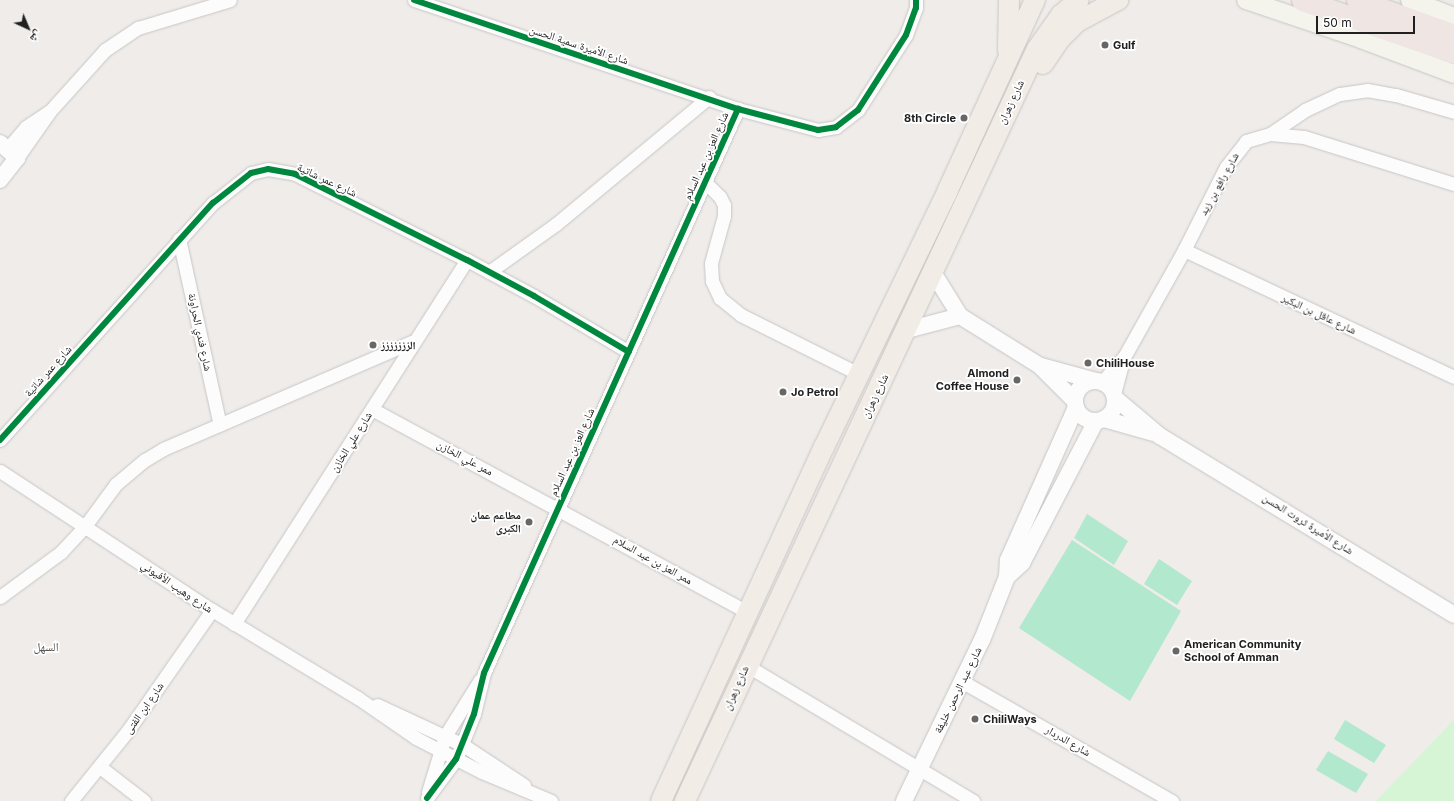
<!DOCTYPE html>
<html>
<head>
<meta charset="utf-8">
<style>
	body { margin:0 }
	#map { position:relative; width:1454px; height:801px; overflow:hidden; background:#efece9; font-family:Inter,"Noto Naskh Arabic",sans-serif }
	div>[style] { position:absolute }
	.park>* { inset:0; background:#d6f5d4 }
	.pitch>* { inset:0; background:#b2e8ce }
	.roads { filter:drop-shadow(0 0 1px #c7c6c5) drop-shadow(0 0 1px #c7c6c5) }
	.minor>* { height:13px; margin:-6.5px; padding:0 6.5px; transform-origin:6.5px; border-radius:6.5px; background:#fdfcfc }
	.tertiary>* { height:16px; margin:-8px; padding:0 8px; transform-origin:8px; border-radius:8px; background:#fdfcfc }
	.tertiary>.ring { margin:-8px; padding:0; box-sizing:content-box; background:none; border:16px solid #fdfcfc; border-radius:50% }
	.secondary>* { height:18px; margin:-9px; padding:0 9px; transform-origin:9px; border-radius:9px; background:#f4f4ec }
	.primary>* { height:20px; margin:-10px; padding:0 10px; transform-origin:10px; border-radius:10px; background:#f2ece6 }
	.trunk>* { height:21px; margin:-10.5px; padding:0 10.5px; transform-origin:10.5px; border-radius:10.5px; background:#efe6e4 }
	.cycleway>* { height:6px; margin:-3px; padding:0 3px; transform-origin:3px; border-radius:3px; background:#00873e }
	.dots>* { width:11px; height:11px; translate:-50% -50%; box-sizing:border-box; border:2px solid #fff; border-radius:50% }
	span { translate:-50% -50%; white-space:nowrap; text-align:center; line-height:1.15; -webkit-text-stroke:3.5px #fff; paint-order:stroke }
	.street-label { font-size:11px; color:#202020 }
	.poi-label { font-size:11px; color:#202020; font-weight:700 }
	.left { translate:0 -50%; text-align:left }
	.right { translate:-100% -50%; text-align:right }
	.neighbourhood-label { font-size:12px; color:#535353 }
	.north { position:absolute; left:8px; top:8px; width:40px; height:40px; -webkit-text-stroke:3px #fff; paint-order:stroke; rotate:136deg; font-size:11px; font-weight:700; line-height:16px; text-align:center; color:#202020 }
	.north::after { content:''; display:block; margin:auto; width:14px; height:18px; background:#202020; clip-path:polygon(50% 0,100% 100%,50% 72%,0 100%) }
	.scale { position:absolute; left:1316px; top:16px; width:99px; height:18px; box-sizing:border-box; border:2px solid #202020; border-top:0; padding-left:5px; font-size:12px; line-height:14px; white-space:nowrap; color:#202020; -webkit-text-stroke:3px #fff; paint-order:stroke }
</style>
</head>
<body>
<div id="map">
	<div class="park">
		<div style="clip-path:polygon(1454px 719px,1454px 801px,1376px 801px,1447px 727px)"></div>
	</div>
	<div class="pitch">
		<div style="clip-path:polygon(1087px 514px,1128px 541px,1114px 565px,1074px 538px)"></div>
		<div style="clip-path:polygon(1072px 540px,1181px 611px,1130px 701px,1019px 628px)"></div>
		<div style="clip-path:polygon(1159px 559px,1192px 581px,1177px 605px,1144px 584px)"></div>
		<div style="clip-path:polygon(1345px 720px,1386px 745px,1374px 763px,1334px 739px)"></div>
		<div style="clip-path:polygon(1328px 751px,1368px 774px,1356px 793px,1316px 770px)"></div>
	</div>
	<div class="roads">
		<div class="minor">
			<div style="left:414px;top:0;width:342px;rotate:18.6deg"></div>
			<div style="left:738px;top:109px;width:83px;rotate:14.7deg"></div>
			<div style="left:818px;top:130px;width:18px;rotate:-9deg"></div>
			<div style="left:836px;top:127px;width:28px;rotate:-38deg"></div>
			<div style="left:858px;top:110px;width:89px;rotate:-57.4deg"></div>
			<div style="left:906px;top:35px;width:29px;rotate:-70deg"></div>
			<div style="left:916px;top:8px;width:8px;rotate:-90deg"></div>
			<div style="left:1270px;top:134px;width:42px;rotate:-34.4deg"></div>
			<div style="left:1305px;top:110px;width:38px;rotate:-25deg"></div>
			<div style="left:1340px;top:94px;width:27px;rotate:-8deg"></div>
			<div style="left:1367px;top:90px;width:29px;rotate:10deg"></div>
			<div style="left:1396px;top:95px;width:60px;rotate:16.3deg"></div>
			<div style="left:7px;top:149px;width:29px;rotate:-49deg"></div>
			<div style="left:26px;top:127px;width:27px;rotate:-34deg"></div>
			<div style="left:17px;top:158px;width:57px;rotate:-54.9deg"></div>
			<div style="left:50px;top:111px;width:82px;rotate:-48deg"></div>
			<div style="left:105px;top:50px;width:40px;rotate:-34deg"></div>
			<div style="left:138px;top:28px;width:96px;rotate:-16.9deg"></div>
			<div style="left:705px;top:182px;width:21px;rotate:45deg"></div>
			<div style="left:720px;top:197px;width:9px;rotate:63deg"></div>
			<div style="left:724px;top:205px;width:11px;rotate:90deg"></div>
			<div style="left:724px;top:216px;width:49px;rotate:105.5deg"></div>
			<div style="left:711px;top:263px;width:18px;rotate:87deg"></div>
			<div style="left:712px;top:281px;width:19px;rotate:65deg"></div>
			<div style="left:720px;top:298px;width:27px;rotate:39deg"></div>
			<div style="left:741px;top:315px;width:132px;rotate:26.6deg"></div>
			<div style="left:179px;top:239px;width:190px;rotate:77.6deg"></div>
			<div style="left:1184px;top:250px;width:298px;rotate:25.2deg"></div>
			<div style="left:489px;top:272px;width:82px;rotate:-35.6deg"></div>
			<div style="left:556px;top:224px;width:199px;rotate:-39.7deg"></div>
			<div style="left:1102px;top:382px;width:33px;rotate:-49deg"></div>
			<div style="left:1124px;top:357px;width:123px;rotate:-60.7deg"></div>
			<div style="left:1184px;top:250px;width:93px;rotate:-63.2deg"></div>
			<div style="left:1226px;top:167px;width:33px;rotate:-52deg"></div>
			<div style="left:1246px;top:141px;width:25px;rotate:-16deg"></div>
			<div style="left:1270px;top:134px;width:34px;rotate:5deg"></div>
			<div style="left:1304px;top:137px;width:157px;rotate:17.4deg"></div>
			<div style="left:1114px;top:394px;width:35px;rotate:-75deg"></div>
			<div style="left:372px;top:409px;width:426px;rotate:28.4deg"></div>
			<div style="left:0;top:440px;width:319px;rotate:-48.1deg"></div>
			<div style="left:213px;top:203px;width:48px;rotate:-38.3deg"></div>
			<div style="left:251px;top:173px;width:17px;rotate:-13deg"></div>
			<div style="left:268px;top:169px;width:27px;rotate:10deg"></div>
			<div style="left:295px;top:174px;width:192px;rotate:26.6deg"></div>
			<div style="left:467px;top:260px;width:76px;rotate:28.2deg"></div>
			<div style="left:534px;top:296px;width:110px;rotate:30.5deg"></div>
			<div style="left:0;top:471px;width:254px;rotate:33.3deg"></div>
			<div style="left:212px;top:610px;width:170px;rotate:31.1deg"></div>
			<div style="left:358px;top:698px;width:70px;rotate:34.6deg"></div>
			<div style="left:416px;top:738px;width:74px;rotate:27.3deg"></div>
			<div style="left:482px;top:772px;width:75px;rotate:22.8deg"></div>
			<div style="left:0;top:597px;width:76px;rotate:-36.4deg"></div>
			<div style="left:61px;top:552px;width:35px;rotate:-47deg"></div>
			<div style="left:85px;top:526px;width:52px;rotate:-53.6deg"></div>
			<div style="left:116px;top:484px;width:38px;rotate:-40deg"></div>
			<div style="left:145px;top:460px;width:21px;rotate:-31deg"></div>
			<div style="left:163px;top:449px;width:271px;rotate:-23.3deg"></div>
			<div style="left:234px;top:624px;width:432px;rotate:-57.4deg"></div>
			<div style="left:746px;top:665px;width:265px;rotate:30.9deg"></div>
			<div style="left:963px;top:682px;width:241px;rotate:29.7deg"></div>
			<div style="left:377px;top:705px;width:95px;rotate:24.9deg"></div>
			<div style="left:463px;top:745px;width:73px;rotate:33.3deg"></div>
			<div style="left:100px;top:767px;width:56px;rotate:37.7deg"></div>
			<div style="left:428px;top:792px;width:59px;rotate:-73.1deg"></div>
			<div style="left:445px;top:736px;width:66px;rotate:-58deg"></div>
			<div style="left:427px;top:798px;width:49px;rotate:-53.4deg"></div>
			<div style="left:456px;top:759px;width:48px;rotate:-68.2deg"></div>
			<div style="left:474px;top:714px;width:42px;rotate:-76.3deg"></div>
			<div style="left:484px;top:673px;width:619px;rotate:-65.76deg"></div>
			<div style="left:71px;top:801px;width:92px;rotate:-51.1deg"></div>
			<div style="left:129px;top:729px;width:145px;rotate:-55.1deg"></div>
		</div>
		<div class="tertiary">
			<div style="left:0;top:143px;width:23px;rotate:41deg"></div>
			<div style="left:17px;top:158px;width:28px;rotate:128deg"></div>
			<div style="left:934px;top:274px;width:49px;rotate:58.2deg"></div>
			<div style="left:960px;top:316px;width:94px;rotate:32deg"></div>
			<div style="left:1040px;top:366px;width:49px;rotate:45deg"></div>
			<div style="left:907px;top:330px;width:55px;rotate:-14.8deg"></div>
			<div style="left:1041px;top:366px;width:57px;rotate:15.3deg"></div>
			<div class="ring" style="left:1075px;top:381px;width:24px;height:24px"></div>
			<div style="left:1115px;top:398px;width:59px;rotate:40.2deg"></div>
			<div style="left:1160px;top:436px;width:344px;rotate:31.3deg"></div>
			<div style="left:1104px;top:419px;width:51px;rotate:15.9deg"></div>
			<div style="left:1007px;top:577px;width:21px;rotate:-43deg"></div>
			<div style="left:1022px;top:563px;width:160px;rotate:-62.5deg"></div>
			<div style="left:904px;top:801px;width:179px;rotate:-64.2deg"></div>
			<div style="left:982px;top:640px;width:68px;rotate:-68.4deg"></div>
			<div style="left:1007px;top:577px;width:17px;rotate:-87deg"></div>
			<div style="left:1008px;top:560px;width:167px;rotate:-66deg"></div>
		</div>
		<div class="secondary">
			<div style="left:1246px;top:0;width:121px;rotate:18.7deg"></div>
			<div style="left:1361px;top:39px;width:99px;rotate:20.6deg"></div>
			<div style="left:1410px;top:0;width:47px;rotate:21.1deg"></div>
		</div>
		<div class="primary">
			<div style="left:1008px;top:50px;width:50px;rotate:-88.9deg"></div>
			<div style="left:1043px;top:64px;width:30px;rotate:-56deg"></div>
			<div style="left:1060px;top:39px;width:24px;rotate:-45deg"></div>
			<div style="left:1077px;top:22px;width:47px;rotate:-28.2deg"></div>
			<div style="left:661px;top:801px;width:390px;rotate:-65.3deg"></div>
			<div style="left:824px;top:447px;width:283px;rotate:-64.2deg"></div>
			<div style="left:947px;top:192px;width:211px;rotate:-65.4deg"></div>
			<div style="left:685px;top:801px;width:830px;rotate:-64.92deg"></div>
			<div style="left:1037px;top:49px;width:42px;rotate:-54.8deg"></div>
			<div style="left:1061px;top:15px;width:23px;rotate:-40deg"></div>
		</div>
		<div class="trunk">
			<div style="left:1302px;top:0;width:161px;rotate:19.2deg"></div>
			<div style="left:1357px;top:0;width:103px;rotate:19.8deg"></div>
		</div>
	</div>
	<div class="cycleway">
		<div style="left:414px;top:0;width:342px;rotate:18.6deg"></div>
		<div style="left:738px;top:109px;width:83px;rotate:14.7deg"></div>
		<div style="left:818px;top:130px;width:18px;rotate:-9deg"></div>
		<div style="left:836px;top:127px;width:28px;rotate:-38deg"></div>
		<div style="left:858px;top:110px;width:89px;rotate:-57.4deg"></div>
		<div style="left:906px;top:35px;width:29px;rotate:-70deg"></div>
		<div style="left:916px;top:8px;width:8px;rotate:-90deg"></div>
		<div style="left:0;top:440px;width:319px;rotate:-48.1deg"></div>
		<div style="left:213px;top:203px;width:48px;rotate:-38.3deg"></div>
		<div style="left:251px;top:173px;width:17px;rotate:-13deg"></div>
		<div style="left:268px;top:169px;width:27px;rotate:10deg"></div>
		<div style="left:295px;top:174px;width:192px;rotate:26.6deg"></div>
		<div style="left:467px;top:260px;width:76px;rotate:28.2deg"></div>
		<div style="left:534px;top:296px;width:110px;rotate:30.5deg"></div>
		<div style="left:427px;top:798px;width:49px;rotate:-53.4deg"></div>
		<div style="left:456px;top:759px;width:48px;rotate:-68.2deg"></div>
		<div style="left:474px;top:714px;width:42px;rotate:-76.3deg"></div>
		<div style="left:484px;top:673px;width:619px;rotate:-65.76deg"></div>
	</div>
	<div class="dots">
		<div style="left:1105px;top:45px;background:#686766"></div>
		<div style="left:964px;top:118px;background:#686766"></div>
		<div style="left:373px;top:345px;background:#686766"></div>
		<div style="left:1088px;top:363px;background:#686766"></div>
		<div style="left:1017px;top:380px;background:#686766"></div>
		<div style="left:783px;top:392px;background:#686766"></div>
		<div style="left:529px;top:522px;background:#686766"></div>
		<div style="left:1176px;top:651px;background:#686766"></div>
		<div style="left:975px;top:719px;background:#686766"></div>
	</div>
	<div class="street-label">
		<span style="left:579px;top:45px;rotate:18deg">شارع الأميرة سمية الحسن</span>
		<span style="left:1011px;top:102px;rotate:-65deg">شارع زهران</span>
		<span style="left:706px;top:156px;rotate:-66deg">شارع العز بن عبد السلام</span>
		<span style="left:327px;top:180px;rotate:25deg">شارع عمر شاتية</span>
		<span style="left:1219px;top:184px;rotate:-61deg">شارع رافع بن زيد</span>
		<span style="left:1319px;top:314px;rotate:25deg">شارع عاقل بن البكير</span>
		<span style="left:200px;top:332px;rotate:78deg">شارع فندي الحراونة</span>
		<span style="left:48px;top:371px;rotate:-48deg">شارع عمر شاتية</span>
		<span style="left:875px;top:396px;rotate:-64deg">شارع زهران</span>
		<span style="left:351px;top:442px;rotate:-58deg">شارع علي الخازن</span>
		<span style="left:572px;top:452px;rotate:-66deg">شارع العز بن عبد السلام</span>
		<span style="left:465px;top:458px;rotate:28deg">ممر علي الخازن</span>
		<span style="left:1308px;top:524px;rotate:32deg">شارع الأميرة ثروت الحسن</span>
		<span style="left:653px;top:560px;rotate:29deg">ممر العز بن عبد السلام</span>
		<span style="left:177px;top:587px;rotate:34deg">شارع وهيب الأفيوني</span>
		<span style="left:736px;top:688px;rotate:-66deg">شارع زهران</span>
		<span style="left:958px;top:690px;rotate:-64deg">شارع عبد الرحمن خليفة</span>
		<span style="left:144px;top:708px;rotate:-55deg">شارع ابن الفتى</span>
		<span style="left:1068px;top:741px;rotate:30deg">شارع الدردار</span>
	</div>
	<div class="poi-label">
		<span class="left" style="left:1113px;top:45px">Gulf</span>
		<span class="right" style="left:956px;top:118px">8th Circle</span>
		<span class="left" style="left:381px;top:345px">الززززززز</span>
		<span class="left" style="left:1096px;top:363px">ChiliHouse</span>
		<span class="right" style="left:1009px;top:380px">Almond<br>Coffee House</span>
		<span class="left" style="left:791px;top:392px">Jo Petrol</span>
		<span class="right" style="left:521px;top:522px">مطاعم عمان<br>الكبرى</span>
		<span class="left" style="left:1184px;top:651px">American Community<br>School of Amman</span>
		<span class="left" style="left:983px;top:719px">ChiliWays</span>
	</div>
	<div class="neighbourhood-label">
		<span style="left:46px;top:647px">السهل</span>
	</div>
	<div class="north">ش</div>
	<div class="scale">50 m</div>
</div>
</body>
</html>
